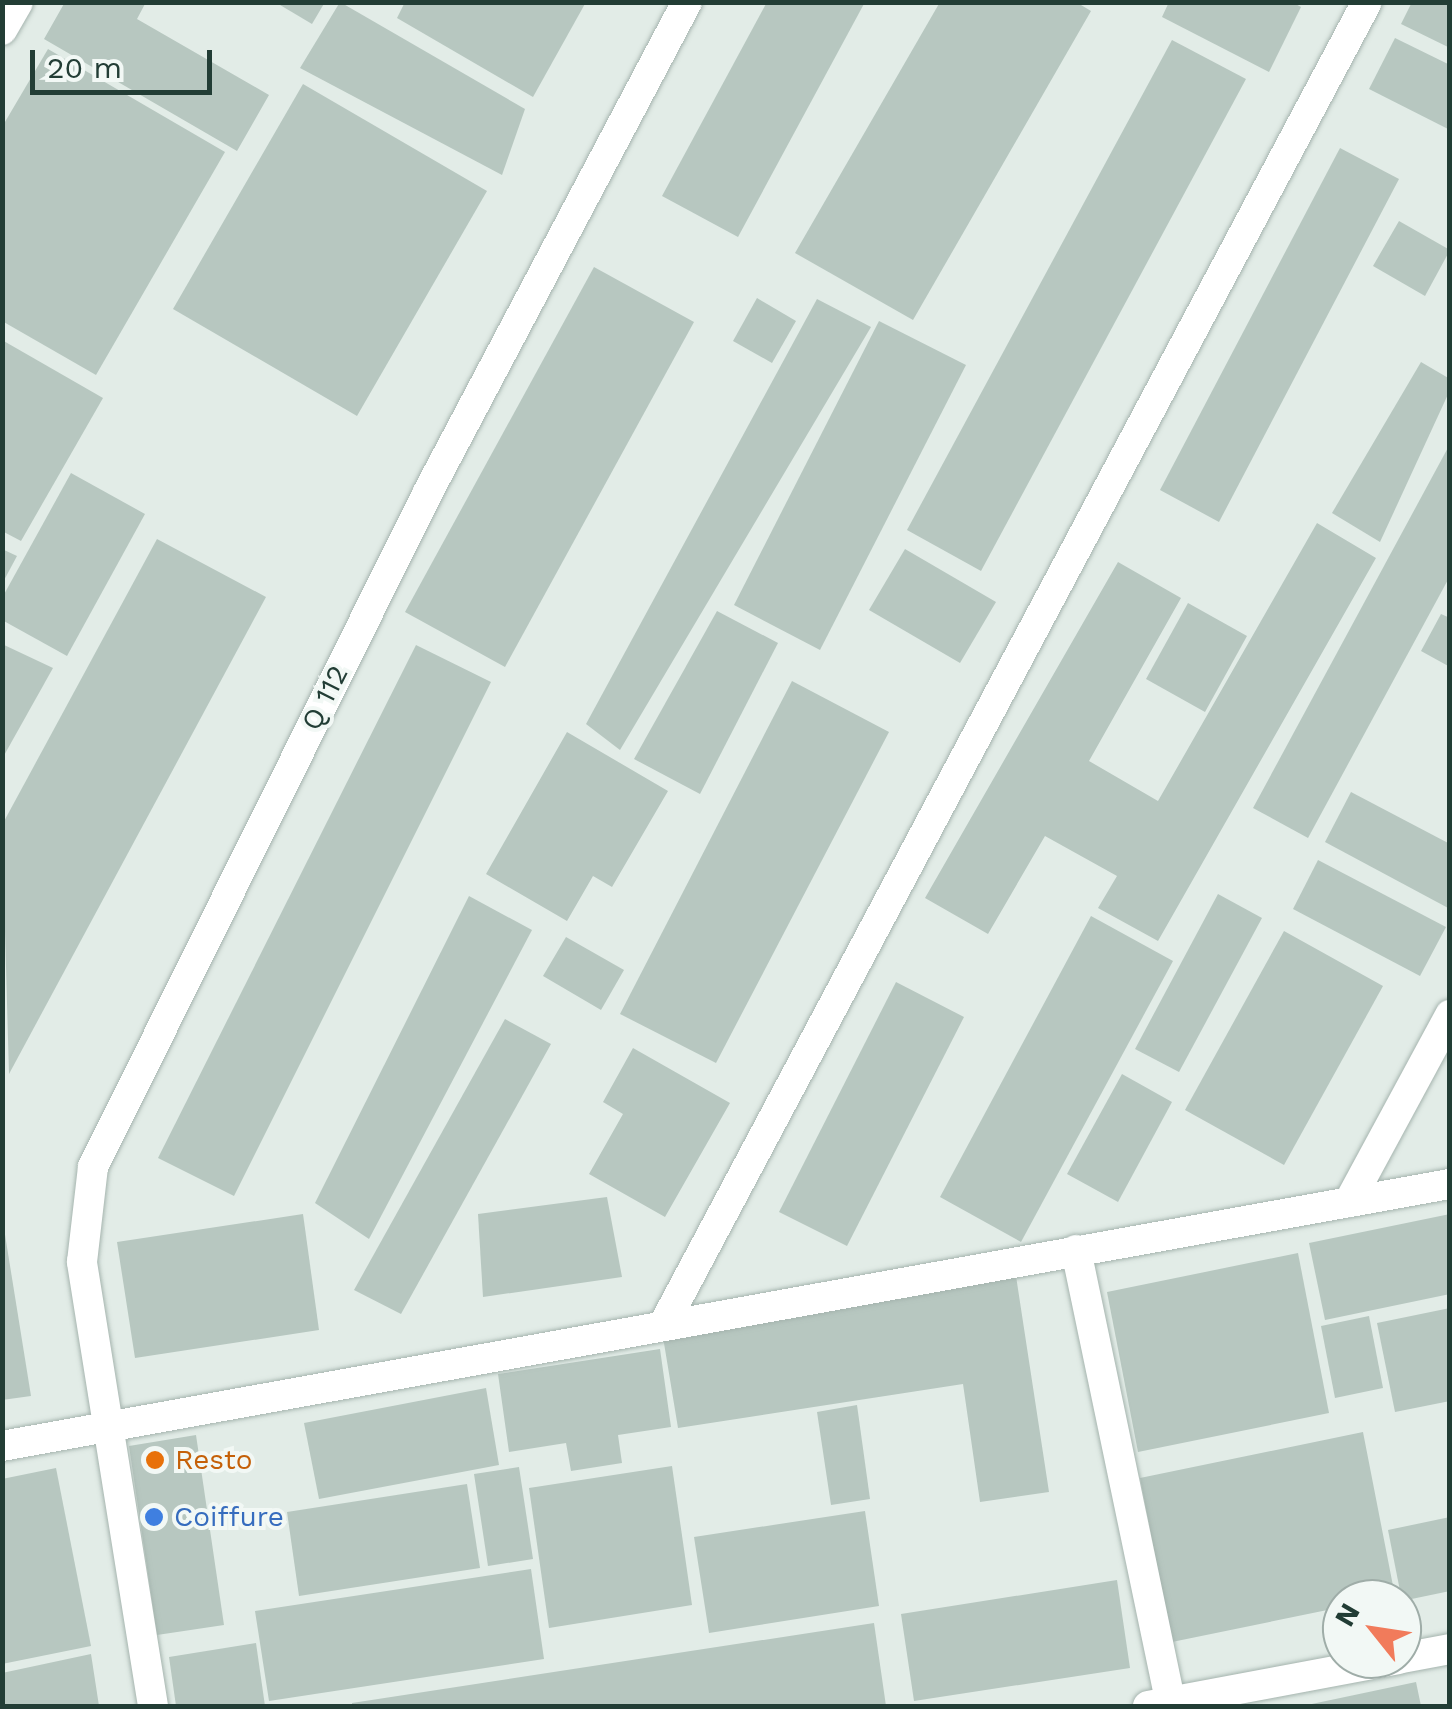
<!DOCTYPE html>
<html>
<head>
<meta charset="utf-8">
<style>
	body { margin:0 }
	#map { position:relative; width:1452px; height:1709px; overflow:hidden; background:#e2ece7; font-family:"Work Sans",sans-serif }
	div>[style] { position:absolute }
	.building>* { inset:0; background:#b7c7c0 }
	.roads { filter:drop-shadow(0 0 2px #a5b4ae) drop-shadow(0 0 2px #a5b4ae) }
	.street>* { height:30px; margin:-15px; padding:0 15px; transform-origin:15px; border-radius:15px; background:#fff }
	.dots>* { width:28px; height:28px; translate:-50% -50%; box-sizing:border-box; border:5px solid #f2f8f5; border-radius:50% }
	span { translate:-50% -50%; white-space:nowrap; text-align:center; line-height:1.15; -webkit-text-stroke:8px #f2f8f5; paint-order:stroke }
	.street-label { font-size:28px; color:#223d35 }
	.food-label { font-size:28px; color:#c56008 }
	.left { translate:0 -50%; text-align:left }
	.shop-label { font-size:28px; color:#366cbe }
	.frame { position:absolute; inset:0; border:5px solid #223d35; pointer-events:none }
	.north { position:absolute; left:1322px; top:1579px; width:100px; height:100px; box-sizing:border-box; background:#f2f8f5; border:2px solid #9fada8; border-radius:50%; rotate:300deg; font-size:28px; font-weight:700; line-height:40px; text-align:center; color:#223d35 }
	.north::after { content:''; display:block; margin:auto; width:35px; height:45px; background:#f17b5b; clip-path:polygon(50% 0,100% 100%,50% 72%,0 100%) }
	.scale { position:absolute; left:30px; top:50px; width:182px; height:45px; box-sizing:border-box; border:5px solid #223d35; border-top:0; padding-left:12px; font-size:30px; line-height:35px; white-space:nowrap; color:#223d35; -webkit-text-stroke:8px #f2f8f5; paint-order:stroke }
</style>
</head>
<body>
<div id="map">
	<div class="building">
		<div style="clip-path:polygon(65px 2px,146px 2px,137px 19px,269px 95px,237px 151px,44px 39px)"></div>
		<div style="clip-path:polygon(275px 2px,325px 2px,312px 24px)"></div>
		<div style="clip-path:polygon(340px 2px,525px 109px,502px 175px,300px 68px)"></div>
		<div style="clip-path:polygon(405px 2px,586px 2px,533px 97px,397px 18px)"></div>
		<div style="clip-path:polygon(767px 2px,865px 2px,738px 237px,662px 196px)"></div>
		<div style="clip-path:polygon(940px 2px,1076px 2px,1091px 11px,913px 320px,795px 253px)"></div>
		<div style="clip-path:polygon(1169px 2px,1292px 2px,1301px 7px,1269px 72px,1162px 17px)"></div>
		<div style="clip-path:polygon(1412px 2px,1450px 2px,1450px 48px,1401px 24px)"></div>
		<div style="clip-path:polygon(1395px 38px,1450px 65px,1450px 130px,1369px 89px)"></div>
		<div style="clip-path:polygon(1172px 40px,1246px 79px,981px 571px,907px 530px)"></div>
		<div style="clip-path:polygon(48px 49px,225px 152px,96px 375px,2px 321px,2px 127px)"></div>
		<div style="clip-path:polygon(303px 84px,487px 191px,357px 416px,173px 309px)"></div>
		<div style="clip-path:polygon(1340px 148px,1399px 179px,1219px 522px,1160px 490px)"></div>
		<div style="clip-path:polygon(1399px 221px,1450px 250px,1425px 296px,1373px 266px)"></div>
		<div style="clip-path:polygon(594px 267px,694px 322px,505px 667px,405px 612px)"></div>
		<div style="clip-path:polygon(757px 298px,796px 321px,772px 363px,733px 341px)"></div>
		<div style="clip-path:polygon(817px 299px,871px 327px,620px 750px,586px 724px)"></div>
		<div style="clip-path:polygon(879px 321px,966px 365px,820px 650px,734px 605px)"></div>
		<div style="clip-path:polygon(2px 340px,103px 398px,21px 541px,2px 531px)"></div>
		<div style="clip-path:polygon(1421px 362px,1450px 379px,1450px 390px,1380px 542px,1332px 513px)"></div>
		<div style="clip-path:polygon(1450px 444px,1450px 576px,1308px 838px,1253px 808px)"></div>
		<div style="clip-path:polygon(71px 473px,145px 514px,67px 656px,2px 620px,2px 598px)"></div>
		<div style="clip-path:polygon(1317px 523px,1376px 558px,1158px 941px,1098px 908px,1117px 876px,1045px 836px,988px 934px,925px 898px,1118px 562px,1181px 598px,1089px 761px,1158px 801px)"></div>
		<div style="clip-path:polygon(157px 539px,266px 597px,9px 1074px,2px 825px)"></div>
		<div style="clip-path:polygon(2px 549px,17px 556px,2px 584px)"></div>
		<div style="clip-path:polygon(905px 549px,996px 602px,960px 663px,869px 610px)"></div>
		<div style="clip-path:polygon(1188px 603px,1247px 636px,1205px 712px,1146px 679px)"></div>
		<div style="clip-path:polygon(717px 611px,778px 643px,700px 794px,634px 759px)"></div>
		<div style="clip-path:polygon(1441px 614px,1450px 618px,1450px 667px,1421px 651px)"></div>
		<div style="clip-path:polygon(2px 644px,53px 668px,2px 759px)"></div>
		<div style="clip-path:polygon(416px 645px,491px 682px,234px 1196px,158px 1158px)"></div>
		<div style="clip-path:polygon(792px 681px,889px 732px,716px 1063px,620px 1014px)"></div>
		<div style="clip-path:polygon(567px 732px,668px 791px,612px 887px,593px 876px,567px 921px,486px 874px)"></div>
		<div style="clip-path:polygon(1351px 792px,1450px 844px,1450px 909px,1325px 842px)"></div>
		<div style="clip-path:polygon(1318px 860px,1446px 927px,1420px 976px,1293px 909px)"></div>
		<div style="clip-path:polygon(1218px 894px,1262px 918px,1179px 1072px,1135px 1049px)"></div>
		<div style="clip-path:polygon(469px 896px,532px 930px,369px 1239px,315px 1203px)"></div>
		<div style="clip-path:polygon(1091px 916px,1173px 961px,1021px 1242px,940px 1197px)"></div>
		<div style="clip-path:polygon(1284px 931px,1383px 986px,1284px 1165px,1185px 1110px)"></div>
		<div style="clip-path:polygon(566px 937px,624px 970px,601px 1010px,543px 976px)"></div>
		<div style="clip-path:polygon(896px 982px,964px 1017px,847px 1246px,779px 1212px)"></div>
		<div style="clip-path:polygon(505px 1019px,551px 1044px,401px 1314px,354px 1290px)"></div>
		<div style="clip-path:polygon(633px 1048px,730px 1103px,665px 1217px,589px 1174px,623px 1114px,603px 1102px)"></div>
		<div style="clip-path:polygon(1122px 1074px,1172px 1102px,1118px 1202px,1067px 1174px)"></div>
		<div style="clip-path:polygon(607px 1197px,622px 1277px,483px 1297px,478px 1214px)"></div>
		<div style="clip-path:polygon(303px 1214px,319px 1330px,135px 1358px,117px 1242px)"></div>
		<div style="clip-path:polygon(1450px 1214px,1450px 1294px,1325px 1320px,1309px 1243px)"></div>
		<div style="clip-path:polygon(2px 1216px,31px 1396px,2px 1400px)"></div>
		<div style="clip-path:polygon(1298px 1253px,1329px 1413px,1138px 1452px,1107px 1292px)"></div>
		<div style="clip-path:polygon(1016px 1276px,1049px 1492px,980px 1502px,963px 1384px,678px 1428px,662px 1331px)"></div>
		<div style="clip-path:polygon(1450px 1308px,1450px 1401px,1395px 1412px,1377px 1323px)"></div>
		<div style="clip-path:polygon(1369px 1316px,1383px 1388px,1335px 1398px,1321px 1326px)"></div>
		<div style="clip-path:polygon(660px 1349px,671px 1427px,618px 1435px,622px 1463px,571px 1471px,566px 1443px,509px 1452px,498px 1374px)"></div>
		<div style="clip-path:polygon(486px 1388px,499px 1465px,319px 1499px,304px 1423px)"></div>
		<div style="clip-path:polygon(857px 1405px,870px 1499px,831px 1505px,817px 1412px)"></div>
		<div style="clip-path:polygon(1363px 1432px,1395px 1596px,1342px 1599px,1342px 1607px,1172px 1642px,1140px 1478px)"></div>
		<div style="clip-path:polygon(196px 1435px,224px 1625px,157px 1635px,129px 1446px)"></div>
		<div style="clip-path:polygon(672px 1466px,692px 1605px,549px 1628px,529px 1488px)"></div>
		<div style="clip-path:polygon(519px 1467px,533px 1559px,488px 1566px,474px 1474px)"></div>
		<div style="clip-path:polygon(56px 1468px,91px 1646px,2px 1664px,2px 1479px)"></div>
		<div style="clip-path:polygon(467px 1484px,480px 1568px,299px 1596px,287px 1512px)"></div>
		<div style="clip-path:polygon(865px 1511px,879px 1606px,709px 1633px,694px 1537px)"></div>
		<div style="clip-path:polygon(1450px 1517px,1450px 1591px,1402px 1601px,1388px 1530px)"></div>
		<div style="clip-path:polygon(531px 1569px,544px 1659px,269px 1701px,255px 1611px)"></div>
		<div style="clip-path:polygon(1117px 1580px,1130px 1668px,914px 1701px,901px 1614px)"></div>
		<div style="clip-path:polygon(874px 1623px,886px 1706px,352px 1706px,352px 1703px)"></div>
		<div style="clip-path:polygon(256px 1643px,265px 1706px,176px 1706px,169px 1657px)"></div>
		<div style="clip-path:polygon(91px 1654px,99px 1706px,2px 1706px,2px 1673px)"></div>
		<div style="clip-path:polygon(1416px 1682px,1421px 1706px,1307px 1706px,1307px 1705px)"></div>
	</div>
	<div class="roads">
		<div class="street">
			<div style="left:2px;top:30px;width:32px;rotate:-60deg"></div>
			<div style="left:1349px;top:1202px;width:213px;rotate:-61.6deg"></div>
			<div style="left:1076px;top:1250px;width:466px;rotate:78.2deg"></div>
			<div style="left:664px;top:1324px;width:1497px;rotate:-62deg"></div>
			<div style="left:2px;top:1446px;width:1472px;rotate:-10.26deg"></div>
			<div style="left:1402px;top:1658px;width:49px;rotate:-10.6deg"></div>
			<div style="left:153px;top:1706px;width:450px;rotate:-99.1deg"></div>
			<div style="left:82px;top:1262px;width:96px;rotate:-83.4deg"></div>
			<div style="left:93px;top:1167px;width:754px;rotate:-63.6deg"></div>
			<div style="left:428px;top:492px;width:554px;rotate:-62.14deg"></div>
			<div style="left:1148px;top:1706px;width:254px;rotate:-10.6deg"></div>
		</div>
	</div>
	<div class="dots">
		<div style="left:155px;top:1460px;background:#e8710a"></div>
		<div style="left:154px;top:1517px;background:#3f7fe0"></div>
	</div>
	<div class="street-label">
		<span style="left:325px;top:698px;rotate:-63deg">Q 112</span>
	</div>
	<div class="food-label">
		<span class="left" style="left:175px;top:1460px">Resto</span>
	</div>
	<div class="shop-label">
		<span class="left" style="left:174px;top:1517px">Coiffure</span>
	</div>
	<div class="frame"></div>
	<div class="north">N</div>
	<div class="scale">20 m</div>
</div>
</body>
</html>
